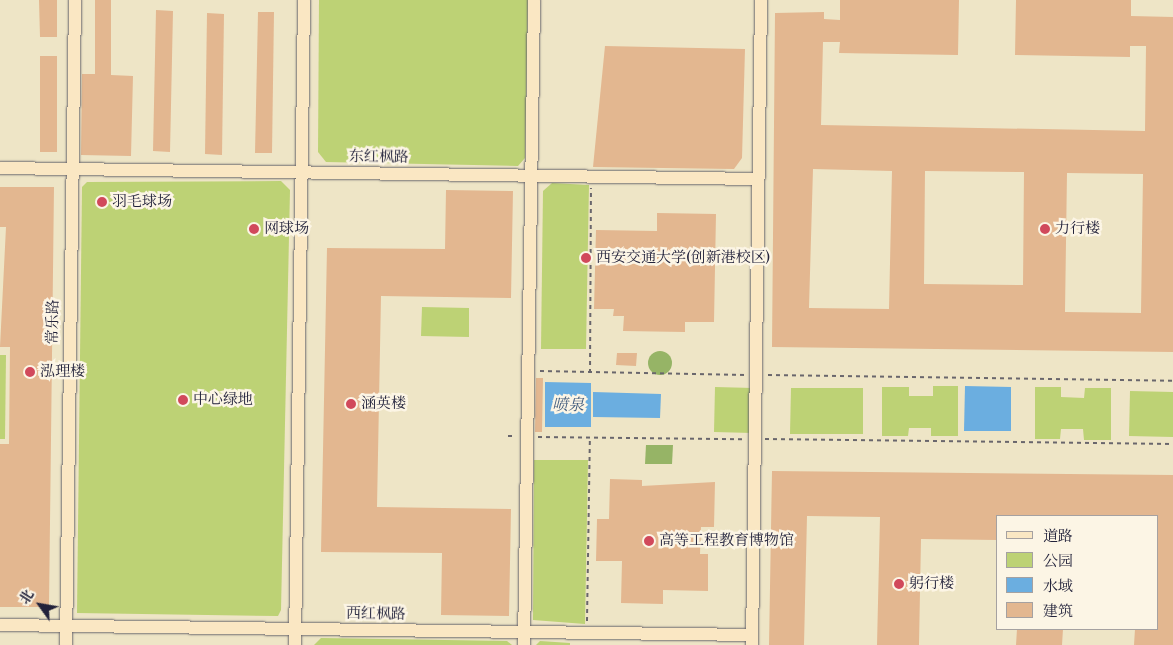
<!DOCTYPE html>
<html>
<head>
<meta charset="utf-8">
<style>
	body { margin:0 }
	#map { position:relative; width:1173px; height:645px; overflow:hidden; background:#eee5c6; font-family:"Libre Bodoni","Noto Serif SC",serif }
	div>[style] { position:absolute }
	.green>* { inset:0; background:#bdd275 }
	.forest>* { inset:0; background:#96b466 }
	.round { border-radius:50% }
	.water>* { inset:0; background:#6baee0 }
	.building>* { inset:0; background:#e3b790 }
	.path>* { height:2px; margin-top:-1px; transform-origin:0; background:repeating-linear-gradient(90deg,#69666c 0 4px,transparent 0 8px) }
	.roads { filter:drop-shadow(0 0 1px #69666c) drop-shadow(0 0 1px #69666c) }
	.secondary>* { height:12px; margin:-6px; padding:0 6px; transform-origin:6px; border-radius:6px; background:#fae7c3 }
	.dots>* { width:14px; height:14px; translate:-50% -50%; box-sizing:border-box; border:2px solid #fcf5e5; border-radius:50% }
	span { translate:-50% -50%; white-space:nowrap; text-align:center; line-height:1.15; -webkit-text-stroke:5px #fcf5e5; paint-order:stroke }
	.street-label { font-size:15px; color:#22223b }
	.poi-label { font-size:15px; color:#22223b }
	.left { translate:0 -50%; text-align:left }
	.water-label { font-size:16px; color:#3f5a7d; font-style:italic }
	.legend { position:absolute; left:996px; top:515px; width:162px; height:115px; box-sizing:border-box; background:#fcf5e5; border:1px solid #a5a1a1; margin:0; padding:6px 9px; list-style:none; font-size:15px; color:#22223b }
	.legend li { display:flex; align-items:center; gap:10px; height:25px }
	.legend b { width:25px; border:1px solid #a5a1a1 }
	.north { position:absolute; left:15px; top:580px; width:50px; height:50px; -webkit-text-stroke:4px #fcf5e5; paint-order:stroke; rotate:302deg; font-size:14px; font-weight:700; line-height:20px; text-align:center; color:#22223b }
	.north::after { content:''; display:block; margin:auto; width:18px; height:22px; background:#22223b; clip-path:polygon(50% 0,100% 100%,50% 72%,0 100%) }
</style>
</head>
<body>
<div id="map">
	<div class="green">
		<div style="clip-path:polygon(319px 0,528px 0,525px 158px,518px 166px,326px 162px,318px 152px)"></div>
		<div style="clip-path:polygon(281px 181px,290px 190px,281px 610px,278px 616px,77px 613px,82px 187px,87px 182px)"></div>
		<div style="clip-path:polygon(552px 183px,589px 185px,586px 349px,541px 349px,543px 191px)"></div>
		<div style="clip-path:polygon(422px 307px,469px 308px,469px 337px,421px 336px)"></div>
		<div style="clip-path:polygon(0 355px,6px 355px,5px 439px,0 439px)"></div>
		<div style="clip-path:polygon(933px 386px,958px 386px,958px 436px,931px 436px,931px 428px,909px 428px,908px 436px,882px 436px,882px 387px,909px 387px,909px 396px,933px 396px)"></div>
		<div style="clip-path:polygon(715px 387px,753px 388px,752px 433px,714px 432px)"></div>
		<div style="clip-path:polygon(1035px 387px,1061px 387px,1061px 397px,1084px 398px,1085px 388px,1111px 388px,1111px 440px,1084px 440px,1083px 429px,1061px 429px,1060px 439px,1035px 439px)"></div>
		<div style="clip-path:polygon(791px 388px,863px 388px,863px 434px,790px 434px)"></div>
		<div style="clip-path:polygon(1130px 391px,1173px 392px,1173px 437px,1129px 436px)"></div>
		<div style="clip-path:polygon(534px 460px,588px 460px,585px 624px,533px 620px)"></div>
		<div style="clip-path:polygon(321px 638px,507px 641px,512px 645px,314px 645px)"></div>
		<div style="clip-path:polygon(540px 641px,570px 643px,570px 645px,536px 645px)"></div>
	</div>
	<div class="forest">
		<div class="round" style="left:648px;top:351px;width:24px;height:24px"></div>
		<div style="clip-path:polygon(646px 445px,673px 445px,672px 464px,645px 464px)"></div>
	</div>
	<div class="water">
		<div style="clip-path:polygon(545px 382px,591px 383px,591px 427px,545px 427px)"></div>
		<div style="clip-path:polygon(965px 386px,1011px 387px,1011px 431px,964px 431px)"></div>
		<div style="clip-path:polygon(593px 392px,661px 394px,660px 418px,593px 417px)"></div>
	</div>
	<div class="building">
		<div style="clip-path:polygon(39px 0,57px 0,57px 37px,40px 37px)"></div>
		<div style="clip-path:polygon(95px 0,111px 0,111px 75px,133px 76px,131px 156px,81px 155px,82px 74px,95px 74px)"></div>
		<div style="clip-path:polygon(evenodd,840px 0,959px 0,958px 55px,839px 53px,840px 42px,823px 42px,821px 125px,1145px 131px,1146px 46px,1130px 46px,1130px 57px,1015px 55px,1016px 0,1131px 0,1131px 16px,1173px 17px,1173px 352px,772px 347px,775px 13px,824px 12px,824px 19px,840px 20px,840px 0,813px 169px,892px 171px,889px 309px,809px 308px,813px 169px,840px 0,925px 171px,1024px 172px,1023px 285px,924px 284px,925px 171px,840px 0,1067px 173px,1143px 174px,1141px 313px,1065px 312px,1067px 173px)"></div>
		<div style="clip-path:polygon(156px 10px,173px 11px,170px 152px,153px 151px)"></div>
		<div style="clip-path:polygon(258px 12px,274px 12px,272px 153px,255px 153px)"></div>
		<div style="clip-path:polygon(207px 13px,224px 14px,222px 155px,205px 154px)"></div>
		<div style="clip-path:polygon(605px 46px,745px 49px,742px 158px,734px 169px,593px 167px)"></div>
		<div style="clip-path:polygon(40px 56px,57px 56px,57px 152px,40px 152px)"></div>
		<div style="clip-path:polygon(0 187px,54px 187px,49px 607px,0 607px,0 444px,9px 444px,10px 347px,0 347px,6px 227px,0 227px)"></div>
		<div style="clip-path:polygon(446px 190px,513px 191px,511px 298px,381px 296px,377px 507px,511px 509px,509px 616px,441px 615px,442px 553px,321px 552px,327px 248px,445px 249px)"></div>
		<div style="clip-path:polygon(657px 213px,716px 214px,714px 322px,685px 322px,685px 332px,623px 331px,624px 316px,613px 316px,614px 309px,594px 309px,596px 230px,657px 231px)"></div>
		<div style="clip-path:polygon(617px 353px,637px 353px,636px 366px,616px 365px)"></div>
		<div style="clip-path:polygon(536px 378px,543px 378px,542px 432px,535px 432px)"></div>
		<div style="clip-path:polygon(772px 471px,1173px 475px,1173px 645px,1134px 645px,1135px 629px,1157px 629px,1157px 516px,1065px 515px,997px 516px,997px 540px,921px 539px,919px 645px,877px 645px,880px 517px,807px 516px,804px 645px,769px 645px)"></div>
		<div style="clip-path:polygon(610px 479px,642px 480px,642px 486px,715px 482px,714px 527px,701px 527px,700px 554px,708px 554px,708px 591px,663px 590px,663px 604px,621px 603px,622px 561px,596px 561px,597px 519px,609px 519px)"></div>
		<div style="clip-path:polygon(1017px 629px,1063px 629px,1062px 645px,1016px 645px)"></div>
	</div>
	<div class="path">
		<div style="left:540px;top:371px;width:206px;rotate:1.1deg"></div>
		<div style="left:590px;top:373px;width:185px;rotate:-89.7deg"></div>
		<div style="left:768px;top:375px;width:405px;rotate:0.8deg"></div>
		<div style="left:508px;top:436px;width:8px"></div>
		<div style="left:538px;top:437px;width:205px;rotate:0.6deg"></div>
		<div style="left:765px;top:439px;width:408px;rotate:0.7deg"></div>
		<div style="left:587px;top:621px;width:183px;rotate:-89.1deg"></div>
	</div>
	<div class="roads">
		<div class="secondary">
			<div style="left:0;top:168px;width:758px;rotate:0.83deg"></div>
			<div style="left:0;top:625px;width:752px;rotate:0.76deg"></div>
			<div style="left:66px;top:645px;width:645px;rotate:-89.2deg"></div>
			<div style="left:295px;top:645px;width:645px;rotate:-89.2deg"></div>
			<div style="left:524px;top:645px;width:645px;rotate:-89.11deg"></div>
			<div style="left:752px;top:645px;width:645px;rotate:-89.2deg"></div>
		</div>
	</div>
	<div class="dots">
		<div style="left:102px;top:202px;background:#d1495b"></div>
		<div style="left:254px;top:229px;background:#d1495b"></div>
		<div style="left:1045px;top:229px;background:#d1495b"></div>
		<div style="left:586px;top:258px;background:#d1495b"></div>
		<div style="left:30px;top:372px;background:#d1495b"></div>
		<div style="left:183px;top:400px;background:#d1495b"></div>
		<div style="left:351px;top:404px;background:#d1495b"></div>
		<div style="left:649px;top:541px;background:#d1495b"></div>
		<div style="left:899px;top:584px;background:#d1495b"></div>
	</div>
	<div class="street-label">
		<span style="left:379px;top:157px;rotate:1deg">东红枫路</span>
		<span style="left:53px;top:322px;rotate:-89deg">常乐路</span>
		<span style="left:376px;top:614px;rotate:1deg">西红枫路</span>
	</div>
	<div class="poi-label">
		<span class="left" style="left:112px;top:202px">羽毛球场</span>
		<span class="left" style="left:264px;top:229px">网球场</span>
		<span class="left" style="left:1055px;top:229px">力行楼</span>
		<span class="left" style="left:596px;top:258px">西安交通大学(创新港校区)</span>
		<span class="left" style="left:40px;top:372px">泓理楼</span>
		<span class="left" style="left:193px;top:400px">中心绿地</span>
		<span class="left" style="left:361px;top:404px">涵英楼</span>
		<span class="left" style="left:659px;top:541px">高等工程教育博物馆</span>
		<span class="left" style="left:909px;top:584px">躬行楼</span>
	</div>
	<div class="water-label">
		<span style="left:568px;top:405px">喷泉</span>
	</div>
	<ul class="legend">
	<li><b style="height:6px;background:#fae7c3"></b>道路</li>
	<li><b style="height:14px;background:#bdd275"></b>公园</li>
	<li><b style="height:14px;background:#6baee0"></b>水域</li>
	<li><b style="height:14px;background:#e3b790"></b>建筑</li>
	</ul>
	<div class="north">北</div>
</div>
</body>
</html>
